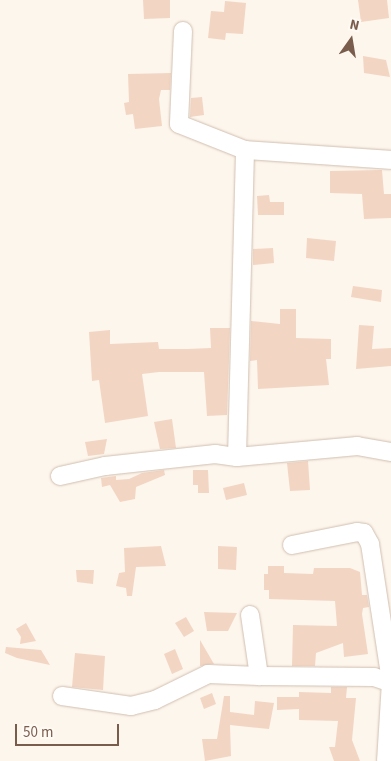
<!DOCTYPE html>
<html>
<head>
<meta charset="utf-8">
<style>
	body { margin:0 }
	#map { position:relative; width:391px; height:761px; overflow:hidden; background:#fdf6ec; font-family:"Source Sans 3",sans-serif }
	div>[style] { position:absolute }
	.building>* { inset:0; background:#f3d5c3 }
	.roads { filter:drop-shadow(0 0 1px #d1beb0) drop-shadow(0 0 1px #d1beb0) }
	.minor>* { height:18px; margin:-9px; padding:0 9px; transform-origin:9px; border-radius:9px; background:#fff }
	span { translate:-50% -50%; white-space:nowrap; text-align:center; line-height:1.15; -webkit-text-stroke:5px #fffaf3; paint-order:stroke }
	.north { position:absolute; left:326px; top:15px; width:50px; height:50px; -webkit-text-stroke:4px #fffaf3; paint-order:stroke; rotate:13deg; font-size:14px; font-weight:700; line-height:20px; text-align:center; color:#7a5c4d }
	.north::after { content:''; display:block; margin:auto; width:18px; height:22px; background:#7a5c4d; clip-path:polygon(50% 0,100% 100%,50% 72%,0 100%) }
	.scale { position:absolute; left:15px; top:724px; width:104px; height:22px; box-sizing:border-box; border:2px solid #7a5c4d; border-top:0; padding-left:6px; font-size:15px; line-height:18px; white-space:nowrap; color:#7a5c4d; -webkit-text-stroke:4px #fffaf3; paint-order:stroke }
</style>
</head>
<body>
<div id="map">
	<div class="building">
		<div style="clip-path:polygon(143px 0,170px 0,170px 18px,144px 19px)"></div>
		<div style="clip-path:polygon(358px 0,387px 0,389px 18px,361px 22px)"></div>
		<div style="clip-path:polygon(225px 1px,246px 3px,243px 34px,226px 33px,225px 40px,208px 38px,211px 11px,224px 12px)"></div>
		<div style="clip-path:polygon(363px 56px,386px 60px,390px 77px,364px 73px)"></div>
		<div style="clip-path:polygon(171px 73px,170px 90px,161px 90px,159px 99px,162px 126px,135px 129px,133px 114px,126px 115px,124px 103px,129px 102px,128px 74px)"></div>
		<div style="clip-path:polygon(202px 97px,204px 115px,190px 117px,191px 98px)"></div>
		<div style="clip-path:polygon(382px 170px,384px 194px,391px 194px,391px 218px,364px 219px,362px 194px,330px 193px,330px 171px)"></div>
		<div style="clip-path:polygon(269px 195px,270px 202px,284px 202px,284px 215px,258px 215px,257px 196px)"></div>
		<div style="clip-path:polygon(307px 238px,336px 241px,334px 261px,306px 258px)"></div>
		<div style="clip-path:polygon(273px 248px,274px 263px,253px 265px,253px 249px)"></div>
		<div style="clip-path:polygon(353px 286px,382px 290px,381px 302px,351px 297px)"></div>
		<div style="clip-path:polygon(280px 309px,296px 309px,296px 338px,331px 339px,331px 359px,326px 359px,329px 385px,258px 389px,257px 360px,250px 361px,251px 321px,280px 324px)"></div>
		<div style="clip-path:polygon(359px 325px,374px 326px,372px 349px,391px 348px,391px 366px,356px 369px)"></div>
		<div style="clip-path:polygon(210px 328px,230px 328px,227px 415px,207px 416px,204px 372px,159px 372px,142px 374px,148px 416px,105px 423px,99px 380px,92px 381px,89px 332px,110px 330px,110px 344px,158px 342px,159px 349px,187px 349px,211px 348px)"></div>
		<div style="clip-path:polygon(172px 419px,176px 448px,160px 449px,154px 422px)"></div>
		<div style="clip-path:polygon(107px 439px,104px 454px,88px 456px,85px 442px)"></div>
		<div style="clip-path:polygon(308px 461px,310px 490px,290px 491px,287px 463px)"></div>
		<div style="clip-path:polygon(164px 470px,165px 475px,136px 487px,135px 499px,120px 502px,110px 485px,102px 487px,101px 478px,116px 476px,116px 480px,129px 479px,142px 473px)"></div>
		<div style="clip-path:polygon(193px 470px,208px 470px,209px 493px,198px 493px,198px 485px,193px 485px)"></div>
		<div style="clip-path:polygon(244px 483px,247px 495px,226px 500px,223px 488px)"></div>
		<div style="clip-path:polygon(161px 546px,166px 566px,136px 567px,132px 596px,127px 596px,126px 588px,116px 586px,119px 573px,125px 572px,124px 548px)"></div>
		<div style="clip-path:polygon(218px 546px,237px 547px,236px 570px,218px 569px)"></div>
		<div style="clip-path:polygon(268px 566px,284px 566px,284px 573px,313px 574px,314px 568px,350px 568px,360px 572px,362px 595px,367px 595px,369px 607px,363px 608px,362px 614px,368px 654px,344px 657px,343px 643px,316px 653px,315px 666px,292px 666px,293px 625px,337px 626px,335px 601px,269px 599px,269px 590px,264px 590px,264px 574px,268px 574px)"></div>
		<div style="clip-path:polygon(76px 570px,94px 570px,93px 584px,77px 582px)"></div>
		<div style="clip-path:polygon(204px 612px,237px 613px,228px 631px,207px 631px)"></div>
		<div style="clip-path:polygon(186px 617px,194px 631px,184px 637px,175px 623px)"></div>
		<div style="clip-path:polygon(26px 623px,36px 641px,20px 644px,21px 637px,16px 629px)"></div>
		<div style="clip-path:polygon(200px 640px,214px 664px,200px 666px)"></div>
		<div style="clip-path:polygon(6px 647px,41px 650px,50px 665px,17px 658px,5px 653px)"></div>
		<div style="clip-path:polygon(175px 649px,183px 669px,172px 674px,164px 654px)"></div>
		<div style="clip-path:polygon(75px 653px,105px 656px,103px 690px,72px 687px)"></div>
		<div style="clip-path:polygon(331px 687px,347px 687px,346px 698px,356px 698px,352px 740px,360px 761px,334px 761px,329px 747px,335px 747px,338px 721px,299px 720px,299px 709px,277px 710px,277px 697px,299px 697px,299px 692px,331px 693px)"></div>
		<div style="clip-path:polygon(212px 693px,216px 704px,204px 709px,200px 698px)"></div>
		<div style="clip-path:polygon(224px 696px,230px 696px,230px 712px,254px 715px,255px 701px,274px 703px,269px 729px,230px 725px,231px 756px,205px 761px,202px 739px,217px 739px)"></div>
	</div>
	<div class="roads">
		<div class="minor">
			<div style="left:183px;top:31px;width:93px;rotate:92.5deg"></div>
			<div style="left:179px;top:124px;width:71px;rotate:21.5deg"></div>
			<div style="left:245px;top:150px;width:146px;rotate:3.9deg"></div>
			<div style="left:237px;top:457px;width:307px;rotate:-88.5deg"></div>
			<div style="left:60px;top:476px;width:46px;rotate:-12.5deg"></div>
			<div style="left:105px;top:466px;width:111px;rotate:-6.2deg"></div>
			<div style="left:215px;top:454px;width:22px;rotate:8deg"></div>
			<div style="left:237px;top:457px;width:121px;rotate:-5.2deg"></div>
			<div style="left:357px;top:446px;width:35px;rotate:10deg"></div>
			<div style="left:292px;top:545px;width:66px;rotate:-11.3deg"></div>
			<div style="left:357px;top:532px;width:7px;rotate:8deg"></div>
			<div style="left:364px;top:533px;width:13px;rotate:61deg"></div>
			<div style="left:370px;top:544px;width:140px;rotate:81.3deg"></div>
			<div style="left:391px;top:682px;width:79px;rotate:93.6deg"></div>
			<div style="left:250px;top:615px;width:62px;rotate:81.6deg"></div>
			<div style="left:259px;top:676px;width:115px;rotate:0.5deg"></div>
			<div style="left:374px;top:677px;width:18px;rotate:19deg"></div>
			<div style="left:62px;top:696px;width:70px;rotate:8.2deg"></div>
			<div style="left:131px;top:706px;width:25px;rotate:-14deg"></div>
			<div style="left:155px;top:700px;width:59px;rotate:-26.1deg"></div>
			<div style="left:208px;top:674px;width:51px;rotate:2.2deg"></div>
		</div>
	</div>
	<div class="north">N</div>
	<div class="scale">50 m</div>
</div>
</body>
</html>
